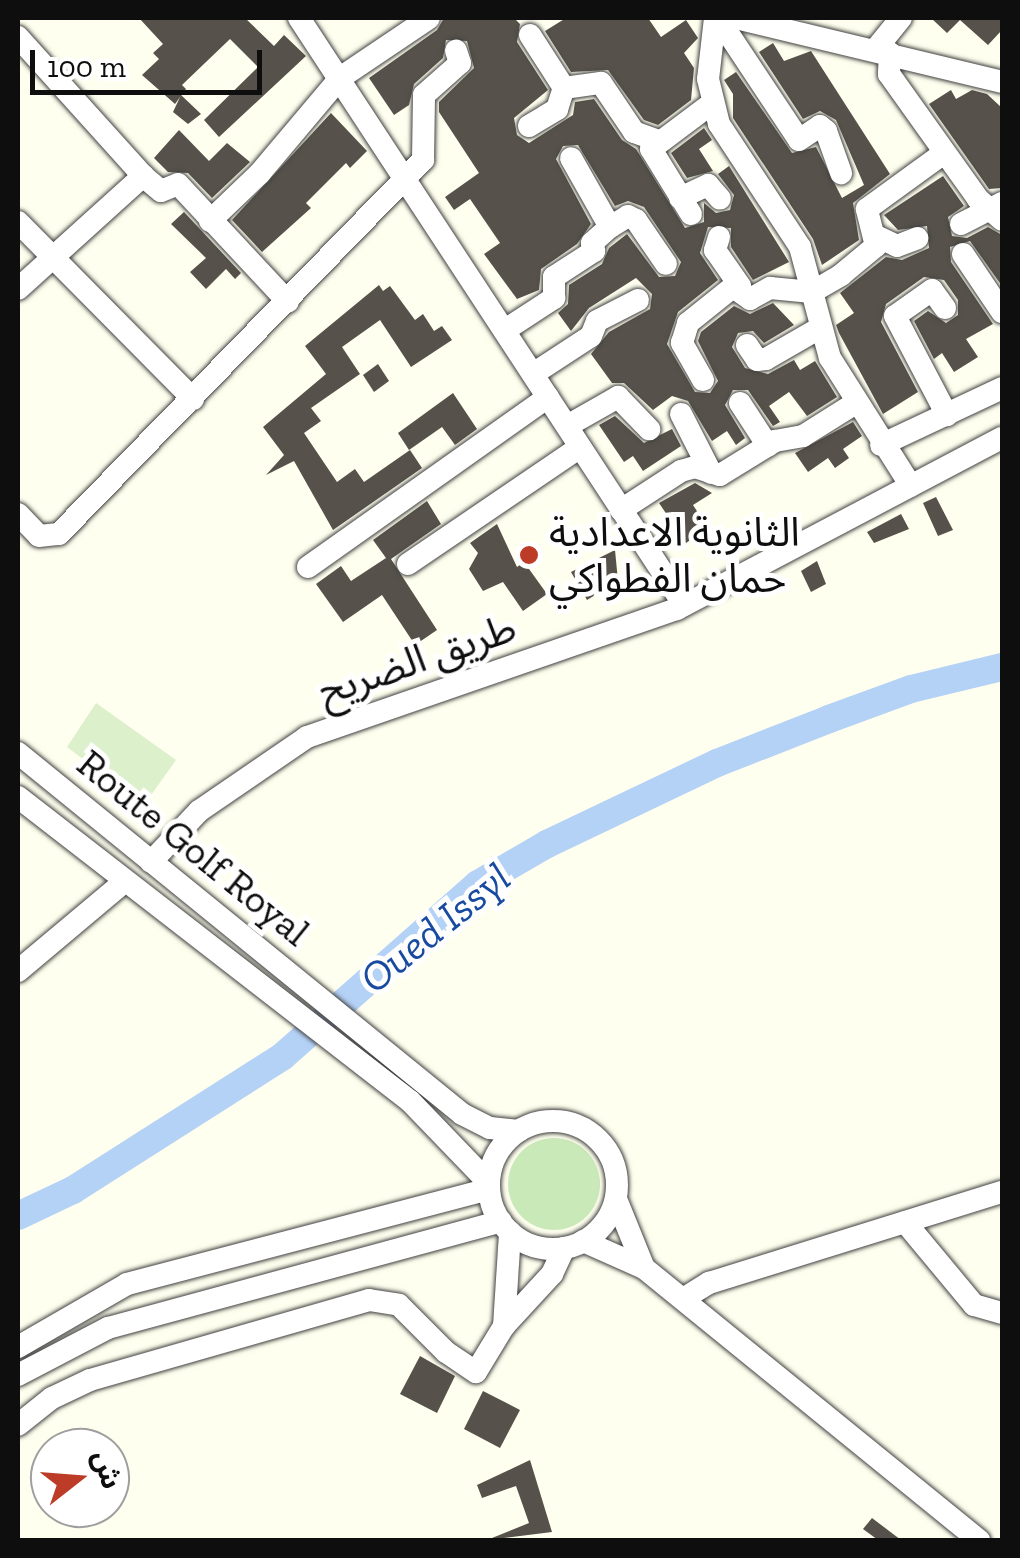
<!DOCTYPE html>
<html>
<head>
<meta charset="utf-8">
<style>
	body { margin:0 }
	#map { position:relative; width:1020px; height:1558px; overflow:hidden; background:#ffffef; font-family:"Zilla Slab","Noto Sans Arabic",serif }
	div>[style] { position:absolute }
	.green>* { inset:0; background:#c9e9b9 }
	.round { border-radius:50% }
	.pitch>* { inset:0; background:#dcf0cb }
	.river>* { height:28px; margin:-14px; padding:0 14px; transform-origin:14px; border-radius:14px; background:#b4d1f6 }
	.building>* { inset:0; background:#56514a }
	.roads { filter:drop-shadow(0 0 2px #414141) drop-shadow(0 0 2px #414141) }
	.minor>* { height:22px; margin:-11px; padding:0 11px; transform-origin:11px; border-radius:11px; background:#fff }
	.minor>.ring { margin:-11px; padding:0; box-sizing:content-box; background:none; border:22px solid #fff; border-radius:50% }
	.dots>* { width:28px; height:28px; translate:-50% -50%; box-sizing:border-box; border:5px solid #fff; border-radius:50% }
	span { translate:-50% -50%; white-space:nowrap; text-align:center; line-height:1.15; -webkit-text-stroke:10px #fff; paint-order:stroke }
	.poi-label { font-size:40px; color:#0e0e0e }
	.left { translate:0 -50%; text-align:left }
	.street-label { font-size:40px; color:#0e0e0e }
	.water-label { font-size:42px; color:#184b9f; font-style:italic }
	.frame { position:absolute; inset:0; border:20px solid #0e0e0e; pointer-events:none }
	.north { position:absolute; left:30px; top:1428px; width:100px; height:100px; box-sizing:border-box; background:#fff; border:2px solid #9f9f9f; border-radius:50%; rotate:73deg; font-size:28px; font-weight:700; line-height:40px; text-align:center; color:#0e0e0e }
	.north::after { content:''; display:block; margin:auto; width:35px; height:45px; background:#bd3c27; clip-path:polygon(50% 0,100% 100%,50% 72%,0 100%) }
	.scale { position:absolute; left:30px; top:50px; width:232px; height:45px; box-sizing:border-box; border:5px solid #0e0e0e; border-top:0; padding-left:12px; font-size:30px; line-height:35px; white-space:nowrap; color:#0e0e0e; -webkit-text-stroke:8px #fff; paint-order:stroke }
</style>
</head>
<body>
<div id="map">
	<div class="green">
		<div class="round" style="left:508px;top:1138px;width:92px;height:92px"></div>
	</div>
	<div class="pitch">
		<div style="clip-path:polygon(96px 703px,176px 760px,144px 805px,67px 747px)"></div>
	</div>
	<div class="river">
		<div style="left:18px;top:1216px;width:61px;rotate:-25.3deg"></div>
		<div style="left:73px;top:1190px;width:249px;rotate:-32.5deg"></div>
		<div style="left:283px;top:1056px;width:260px;rotate:-41.4deg"></div>
		<div style="left:478px;top:884px;width:80px;rotate:-30.1deg"></div>
		<div style="left:547px;top:844px;width:188px;rotate:-25.5deg"></div>
		<div style="left:717px;top:763px;width:120px;rotate:-21.4deg"></div>
		<div style="left:829px;top:719px;width:87px;rotate:-20.1deg"></div>
		<div style="left:911px;top:689px;width:94px;rotate:-13.6deg"></div>
	</div>
	<div class="building">
		<div style="clip-path:polygon(139px 18px,245px 18px,274px 46px,284px 35px,306px 56px,219px 137px,204px 120px,258px 67px,230px 39px,182px 85px,186px 89px,175px 104px,142px 75px,159px 59px,153px 53px,163px 44px)"></div>
		<div style="clip-path:polygon(444px 18px,514px 18px,520px 24px,517px 42px,548px 90px,514px 118px,517px 135px,529px 143px,573px 115px,575px 102px,594px 99px,622px 140px,636px 149px,685px 228px,704px 222px,704px 203px,716px 213px,730px 210px,734px 195px,718px 174px,729px 166px,789px 262px,753px 280px,731px 247px,731px 228px,708px 227px,700px 253px,718px 280px,678px 312px,667px 344px,695px 392px,710px 393px,718px 381px,698px 341px,701px 332px,734px 306px,750px 314px,773px 303px,794px 325px,764px 343px,753px 331px,738px 333px,732px 347px,745px 368px,768px 374px,794px 360px,800px 370px,815px 361px,837px 397px,807px 416px,789px 392px,769px 406px,780px 422px,773px 426px,748px 390px,733px 390px,725px 405px,745px 438px,736px 445px,727px 431px,712px 441px,688px 401px,672px 396px,653px 410px,624px 383px,612px 383px,591px 354px,609px 332px,650px 309px,652px 294px,636px 278px,589px 308px,571px 331px,558px 313px,568px 304px,569px 285px,602px 264px,609px 248px,627px 234px,659px 277px,675px 276px,681px 262px,644px 207px,628px 201px,615px 206px,578px 145px,563px 146px,556px 159px,591px 224px,577px 244px,541px 269px,539px 290px,517px 299px,484px 254px,500px 243px,470px 199px,454px 210px,445px 197px,479px 173px,439px 112px,439px 102px,474px 68px,467px 41px,446px 40px,443px 58px,414px 84px,409px 105px,394px 115px,369px 78px,437px 30px)"></div>
		<div style="clip-path:polygon(566px 18px,648px 18px,661px 37px,686px 20px,698px 38px,684px 53px,694px 68px,691px 100px,658px 125px,644px 120px,608px 70px,571px 72px,545px 31px)"></div>
		<div style="clip-path:polygon(931px 18px,1002px 18px,1002px 30px,988px 45px,960px 20px,947px 33px)"></div>
		<div style="clip-path:polygon(773px 43px,784px 61px,811px 51px,890px 174px,853px 203px,859px 240px,822px 265px,813px 239px,733px 118px,733px 94px,724px 80px,736px 72px,792px 153px,816px 147px,842px 198px,864px 185px,836px 120px,820px 111px,803px 119px,759px 52px)"></div>
		<div style="clip-path:polygon(951px 90px,956px 99px,972px 90px,987px 94px,1002px 108px,1002px 188px,989px 189px,929px 104px)"></div>
		<div style="clip-path:polygon(181px 95px,201px 114px,188px 124px,173px 112px)"></div>
		<div style="clip-path:polygon(331px 113px,367px 151px,350px 168px,346px 163px,306px 203px,311px 208px,262px 252px,232px 220px)"></div>
		<div style="clip-path:polygon(704px 128px,712px 140px,699px 149px,713px 171px,687px 178px,671px 153px)"></div>
		<div style="clip-path:polygon(179px 130px,209px 161px,227px 143px,250px 162px,212px 198px,188px 173px,168px 172px,154px 158px)"></div>
		<div style="clip-path:polygon(943px 176px,964px 206px,948px 217px,952px 236px,967px 238px,988px 227px,1002px 235px,1002px 286px,970px 241px,950px 247px,951px 262px,993px 324px,966px 339px,978px 357px,954px 372px,942px 353px,934px 359px,914px 321px,928px 311px,946px 323px,958px 315px,958px 300px,944px 280px,924px 277px,886px 304px,881px 322px,918px 392px,883px 414px,839px 333px,836px 325px,854px 313px,840px 293px,886px 257px,902px 260px,929px 248px,927px 226px,898px 230px,884px 215px)"></div>
		<div style="clip-path:polygon(184px 212px,241px 273px,235px 279px,226px 269px,206px 289px,190px 272px,206px 258px,171px 224px)"></div>
		<div style="clip-path:polygon(379px 285px,383px 291px,390px 286px,415px 320px,423px 314px,434px 331px,442px 326px,452px 340px,411px 367px,380px 320px,342px 347px,360px 374px,311px 408px,321px 421px,304px 433px,337px 482px,355px 469px,364px 482px,410px 450px,422px 468px,333px 530px,294px 461px,266px 475px,284px 455px,263px 427px,326px 374px,305px 346px)"></div>
		<div style="clip-path:polygon(378px 364px,389px 381px,374px 392px,363px 375px)"></div>
		<div style="clip-path:polygon(453px 393px,477px 429px,455px 445px,442px 427px,409px 450px,398px 433px)"></div>
		<div style="clip-path:polygon(615px 416px,644px 443px,672px 429px,681px 446px,643px 471px,633px 456px,624px 462px,599px 425px)"></div>
		<div style="clip-path:polygon(853px 422px,862px 436px,843px 449px,849px 458px,835px 468px,828px 458px,808px 472px,795px 453px)"></div>
		<div style="clip-path:polygon(695px 483px,712px 493px,693px 505px,708px 528px,686px 543px,659px 503px)"></div>
		<div style="clip-path:polygon(936px 497px,953px 530px,938px 536px,923px 503px)"></div>
		<div style="clip-path:polygon(427px 501px,441px 524px,391px 559px,437px 630px,415px 645px,382px 595px,343px 622px,316px 584px,341px 566px,351px 581px,386px 558px,373px 540px)"></div>
		<div style="clip-path:polygon(901px 514px,909px 529px,874px 543px,867px 532px)"></div>
		<div style="clip-path:polygon(497px 524px,517px 567px,524px 562px,547px 594px,523px 611px,503px 582px,483px 591px,469px 569px,478px 553px,470px 543px)"></div>
		<div style="clip-path:polygon(615px 550px,618px 581px,587px 600px,571px 572px)"></div>
		<div style="clip-path:polygon(817px 561px,826px 584px,811px 592px,801px 571px)"></div>
		<div style="clip-path:polygon(420px 1356px,455px 1376px,437px 1413px,400px 1394px)"></div>
		<div style="clip-path:polygon(483px 1391px,520px 1410px,500px 1448px,464px 1429px)"></div>
		<div style="clip-path:polygon(530px 1460px,552px 1532px,487px 1540px,529px 1523px,516px 1486px,482px 1498px,477px 1485px)"></div>
		<div style="clip-path:polygon(872px 1518px,901px 1540px,878px 1540px,863px 1529px)"></div>
	</div>
	<div class="roads">
		<div class="minor">
			<div style="left:299px;top:18px;width:702px;rotate:56.74deg"></div>
			<div style="left:715px;top:18px;width:61px;rotate:96.5deg"></div>
			<div style="left:708px;top:79px;width:46px;rotate:76.3deg"></div>
			<div style="left:719px;top:124px;width:147px;rotate:56.6deg"></div>
			<div style="left:800px;top:247px;width:115px;rotate:74.9deg"></div>
			<div style="left:830px;top:358px;width:151px;rotate:57.7deg"></div>
			<div style="left:718px;top:18px;width:146px;rotate:56.4deg"></div>
			<div style="left:799px;top:140px;width:25px;rotate:-34deg"></div>
			<div style="left:820px;top:126px;width:8px;rotate:40deg"></div>
			<div style="left:826px;top:131px;width:45px;rotate:70.3deg"></div>
			<div style="left:736px;top:18px;width:274px;rotate:13.5deg"></div>
			<div style="left:530px;top:35px;width:63px;rotate:57.3deg"></div>
			<div style="left:564px;top:88px;width:37px;rotate:-8deg"></div>
			<div style="left:601px;top:83px;width:59px;rotate:56deg"></div>
			<div style="left:634px;top:132px;width:27px;rotate:20deg"></div>
			<div style="left:18px;top:37px;width:187px;rotate:48deg"></div>
			<div style="left:143px;top:176px;width:23px;rotate:40deg"></div>
			<div style="left:161px;top:191px;width:18px;rotate:-22deg"></div>
			<div style="left:178px;top:184px;width:161px;rotate:47deg"></div>
			<div style="left:875px;top:50px;width:41px;rotate:-50.9deg"></div>
			<div style="left:890px;top:53px;width:21px;rotate:93deg"></div>
			<div style="left:889px;top:74px;width:153px;rotate:54.5deg"></div>
			<div style="left:978px;top:199px;width:32px;rotate:41deg"></div>
			<div style="left:529px;top:126px;width:33px;rotate:-31deg"></div>
			<div style="left:557px;top:109px;width:22px;rotate:-72deg"></div>
			<div style="left:680px;top:198px;width:31px;rotate:-25deg"></div>
			<div style="left:708px;top:185px;width:18px;rotate:49deg"></div>
			<div style="left:691px;top:214px;width:76px;rotate:-121.6deg"></div>
			<div style="left:651px;top:149px;width:75px;rotate:-36.9deg"></div>
			<div style="left:210px;top:221px;width:69px;rotate:-43.8deg"></div>
			<div style="left:260px;top:173px;width:124px;rotate:-49.9deg"></div>
			<div style="left:340px;top:78px;width:107px;rotate:-34deg"></div>
			<div style="left:18px;top:222px;width:249px;rotate:45.3deg"></div>
			<div style="left:961px;top:224px;width:46px;rotate:-27.1deg"></div>
			<div style="left:610px;top:227px;width:21px;rotate:-31deg"></div>
			<div style="left:628px;top:216px;width:9px;rotate:27deg"></div>
			<div style="left:636px;top:220px;width:53px;rotate:55.7deg"></div>
			<div style="left:719px;top:237px;width:14px;rotate:107deg"></div>
			<div style="left:715px;top:250px;width:44px;rotate:55.2deg"></div>
			<div style="left:878px;top:237px;width:21px;rotate:25deg"></div>
			<div style="left:897px;top:246px;width:22px;rotate:-21deg"></div>
			<div style="left:963px;top:254px;width:70px;rotate:56.1deg"></div>
			<div style="left:18px;top:289px;width:169px;rotate:-42.1deg"></div>
			<div style="left:945px;top:308px;width:22px;rotate:-126deg"></div>
			<div style="left:932px;top:290px;width:45px;rotate:144.9deg"></div>
			<div style="left:895px;top:316px;width:112px;rotate:62.3deg"></div>
			<div style="left:505px;top:330px;width:59px;rotate:-33.1deg"></div>
			<div style="left:554px;top:298px;width:21px;rotate:-90deg"></div>
			<div style="left:554px;top:277px;width:48px;rotate:-33deg"></div>
			<div style="left:594px;top:251px;width:8px;rotate:-104deg"></div>
			<div style="left:592px;top:243px;width:24px;rotate:-42deg"></div>
			<div style="left:610px;top:227px;width:79px;rotate:-119.5deg"></div>
			<div style="left:747px;top:345px;width:18px;rotate:56deg"></div>
			<div style="left:757px;top:360px;width:9px;rotate:-6deg"></div>
			<div style="left:766px;top:359px;width:60px;rotate:-30deg"></div>
			<div style="left:533px;top:374px;width:69px;rotate:-33.2deg"></div>
			<div style="left:591px;top:336px;width:16px;rotate:-68deg"></div>
			<div style="left:597px;top:321px;width:46px;rotate:-27.1deg"></div>
			<div style="left:703px;top:380px;width:43px;rotate:-119.6deg"></div>
			<div style="left:682px;top:343px;width:21px;rotate:-73deg"></div>
			<div style="left:688px;top:323px;width:58px;rotate:-38.7deg"></div>
			<div style="left:733px;top:287px;width:21px;rotate:35deg"></div>
			<div style="left:750px;top:299px;width:23px;rotate:-29deg"></div>
			<div style="left:770px;top:288px;width:42px;rotate:5.4deg"></div>
			<div style="left:812px;top:292px;width:34px;rotate:-30deg"></div>
			<div style="left:841px;top:275px;width:45px;rotate:-39.6deg"></div>
			<div style="left:876px;top:246px;width:38px;rotate:-104deg"></div>
			<div style="left:867px;top:209px;width:95px;rotate:-36deg"></div>
			<div style="left:740px;top:403px;width:51px;rotate:56.9deg"></div>
			<div style="left:681px;top:414px;width:66px;rotate:63deg"></div>
			<div style="left:567px;top:426px;width:59px;rotate:-29.6deg"></div>
			<div style="left:618px;top:397px;width:45px;rotate:45.9deg"></div>
			<div style="left:881px;top:445px;width:134px;rotate:-25.2deg"></div>
			<div style="left:621px;top:510px;width:72px;rotate:-33deg"></div>
			<div style="left:681px;top:471px;width:15px;rotate:-16deg"></div>
			<div style="left:695px;top:467px;width:26px;rotate:18deg"></div>
			<div style="left:720px;top:475px;width:65px;rotate:-31.7deg"></div>
			<div style="left:775px;top:441px;width:28px;rotate:-10deg"></div>
			<div style="left:803px;top:436px;width:60px;rotate:-32.1deg"></div>
			<div style="left:18px;top:514px;width:30px;rotate:46deg"></div>
			<div style="left:39px;top:536px;width:20px;rotate:-6deg"></div>
			<div style="left:59px;top:534px;width:522px;rotate:-45.78deg"></div>
			<div style="left:423px;top:160px;width:65px;rotate:-89.1deg"></div>
			<div style="left:424px;top:95px;width:48px;rotate:-41.6deg"></div>
			<div style="left:460px;top:63px;width:13px;rotate:-108deg"></div>
			<div style="left:408px;top:564px;width:208px;rotate:-34.2deg"></div>
			<div style="left:308px;top:567px;width:294px;rotate:-35.3deg"></div>
			<div style="left:18px;top:753px;width:572px;rotate:39.11deg"></div>
			<div style="left:462px;top:1114px;width:31px;rotate:27deg"></div>
			<div style="left:490px;top:1128px;width:29px;rotate:6deg"></div>
			<div style="left:18px;top:797px;width:496px;rotate:37.8deg"></div>
			<div style="left:410px;top:1101px;width:114px;rotate:46.1deg"></div>
			<div style="left:151px;top:862px;width:70px;rotate:-46.7deg"></div>
			<div style="left:199px;top:811px;width:131px;rotate:-34.4deg"></div>
			<div style="left:307px;top:737px;width:392px;rotate:-19.1deg"></div>
			<div style="left:677px;top:609px;width:367px;rotate:-27.8deg"></div>
			<div style="left:18px;top:971px;width:137px;rotate:-40deg"></div>
			<div class="ring" style="left:489px;top:1121px;width:106px;height:106px"></div>
			<div style="left:616px;top:1199px;width:74px;rotate:67.9deg"></div>
			<div style="left:905px;top:1222px;width:108px;rotate:50.3deg"></div>
			<div style="left:974px;top:1305px;width:29px;rotate:16deg"></div>
			<div style="left:583px;top:1241px;width:67px;rotate:23.9deg"></div>
			<div style="left:644px;top:1268px;width:432px;rotate:39.1deg"></div>
			<div style="left:683px;top:1299px;width:31px;rotate:-32deg"></div>
			<div style="left:709px;top:1283px;width:307px;rotate:-17.3deg"></div>
			<div style="left:504px;top:1326px;width:94px;rotate:-86.3deg"></div>
			<div style="left:18px;top:1347px;width:126px;rotate:-30deg"></div>
			<div style="left:127px;top:1284px;width:374px;rotate:-14.7deg"></div>
			<div style="left:18px;top:1375px;width:102px;rotate:-27.6deg"></div>
			<div style="left:108px;top:1328px;width:407px;rotate:-15.2deg"></div>
			<div style="left:18px;top:1425px;width:43px;rotate:-38.5deg"></div>
			<div style="left:52px;top:1398px;width:42px;rotate:-25.3deg"></div>
			<div style="left:90px;top:1380px;width:290px;rotate:-16deg"></div>
			<div style="left:369px;top:1300px;width:30px;rotate:9deg"></div>
			<div style="left:399px;top:1305px;width:66px;rotate:45deg"></div>
			<div style="left:446px;top:1352px;width:36px;rotate:34deg"></div>
			<div style="left:476px;top:1372px;width:54px;rotate:-58.7deg"></div>
			<div style="left:504px;top:1326px;width:71px;rotate:-47.3deg"></div>
			<div style="left:552px;top:1274px;width:29px;rotate:-65deg"></div>
		</div>
	</div>
	<div class="dots">
		<div style="left:529px;top:555px;background:#bd3c27"></div>
	</div>
	<div class="poi-label">
		<span class="left" style="left:549px;top:555px">الثانوية الاعدادية<br>حمان الفطواكي</span>
	</div>
	<div class="street-label">
		<span style="left:417px;top:659px;rotate:-19deg">طريق الضريح</span>
		<span style="left:194px;top:847px;rotate:39deg">Route Golf Royal</span>
	</div>
	<div class="water-label">
		<span style="left:435px;top:928px;rotate:-39deg">Oued Issyl</span>
	</div>
	<div class="frame"></div>
	<div class="north">ش</div>
	<div class="scale">100 m</div>
</div>
</body>
</html>
